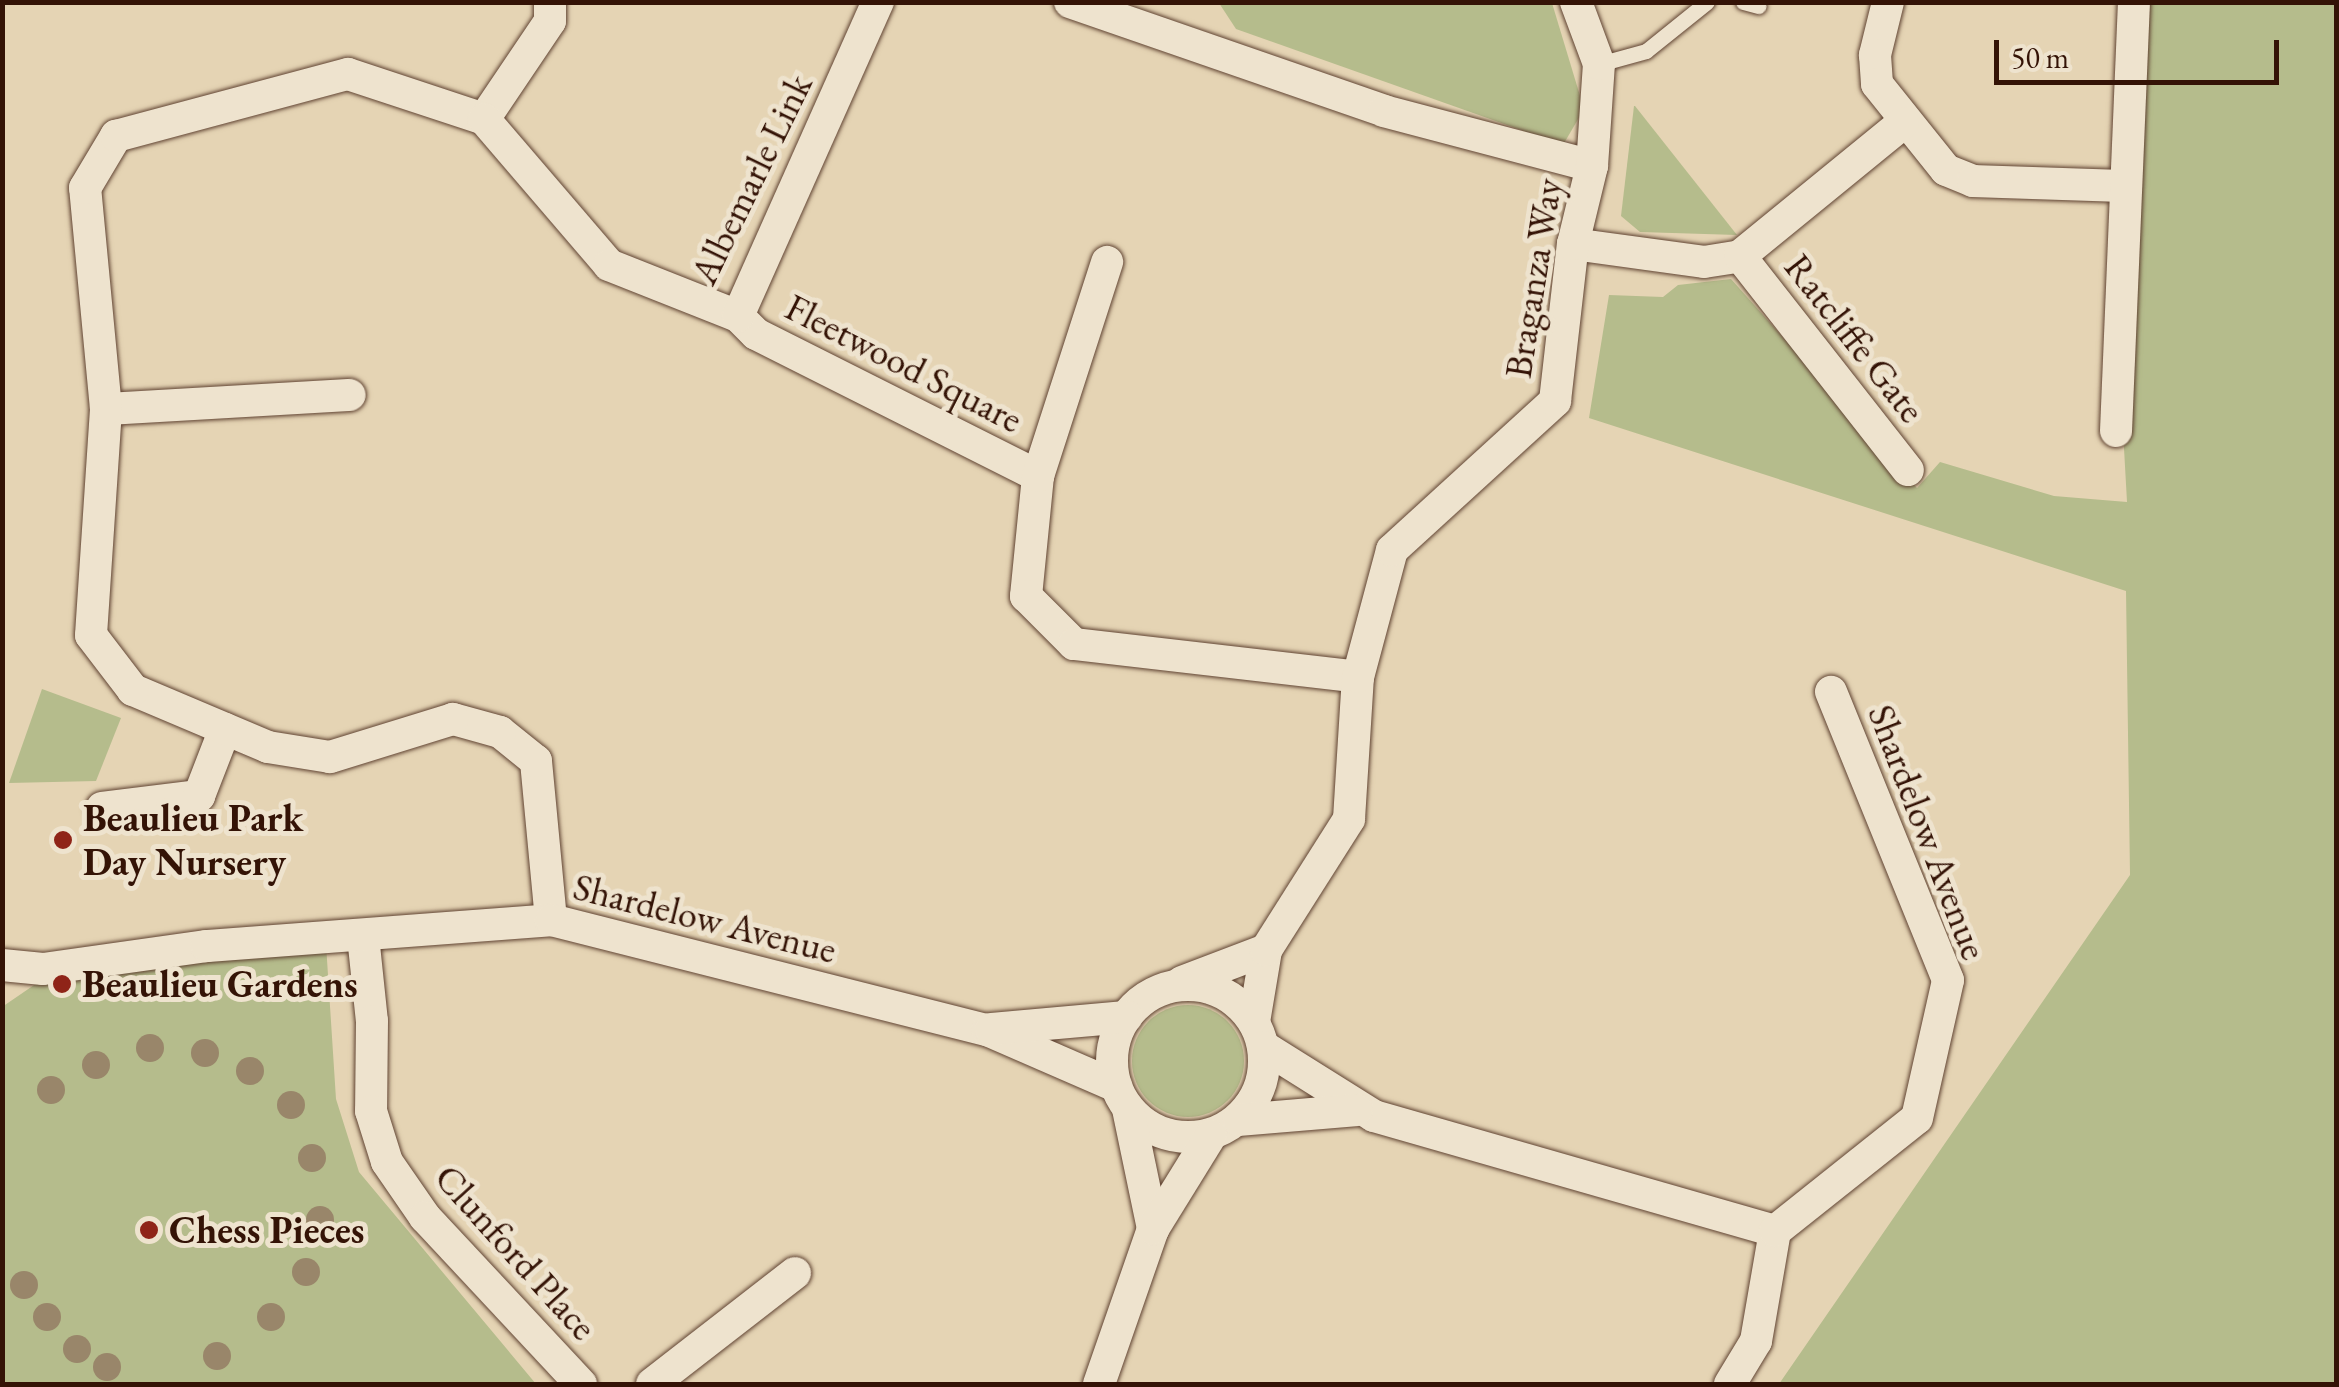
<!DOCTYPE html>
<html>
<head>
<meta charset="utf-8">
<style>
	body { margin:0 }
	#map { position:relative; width:2339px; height:1387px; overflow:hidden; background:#e5d4b4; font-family:"EB Garamond",serif }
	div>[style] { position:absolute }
	.green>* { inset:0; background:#b5bc8c }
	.round { border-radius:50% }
	.roads { filter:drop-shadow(0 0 2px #604332) drop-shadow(0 0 2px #604332) }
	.lane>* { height:15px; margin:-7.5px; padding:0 7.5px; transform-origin:7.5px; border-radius:7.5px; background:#eee3ce }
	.street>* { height:32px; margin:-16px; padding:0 16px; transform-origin:16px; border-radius:16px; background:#eee3ce }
	.street>.ring { margin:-16px; padding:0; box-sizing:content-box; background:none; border:32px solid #eee3ce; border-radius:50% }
	.trees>* { width:28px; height:28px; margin:-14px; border-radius:50%; background:#99866a }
	.dots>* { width:28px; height:28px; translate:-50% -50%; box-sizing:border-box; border:5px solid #eee3ce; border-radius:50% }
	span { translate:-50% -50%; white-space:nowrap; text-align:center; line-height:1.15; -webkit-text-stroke:10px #eee3ce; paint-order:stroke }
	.street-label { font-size:38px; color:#341306 }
	.poi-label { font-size:38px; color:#341306; font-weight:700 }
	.left { translate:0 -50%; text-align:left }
	.frame { position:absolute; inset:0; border:5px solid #341306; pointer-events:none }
	.scale { position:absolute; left:1994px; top:40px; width:285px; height:45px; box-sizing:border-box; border:5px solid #341306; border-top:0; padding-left:12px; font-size:30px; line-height:35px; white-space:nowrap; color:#341306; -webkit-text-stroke:8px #eee3ce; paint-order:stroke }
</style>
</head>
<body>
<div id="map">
	<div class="green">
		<div style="clip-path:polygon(1219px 3px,1552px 3px,1584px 109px,1563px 145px,1236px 29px)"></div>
		<div style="clip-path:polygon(2147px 3px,2336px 3px,2336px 1384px,1779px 1384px,2130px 875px,2126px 591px,1589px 418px,1609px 295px,1663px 297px,1678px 285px,1731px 279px,1917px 488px,1940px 462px,2054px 496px,2127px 502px,2118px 341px)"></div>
		<div style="clip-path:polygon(1634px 106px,1635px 106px,1737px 235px,1640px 232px,1621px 216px)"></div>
		<div style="clip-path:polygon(42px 689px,121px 718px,96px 781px,9px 783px)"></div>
		<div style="clip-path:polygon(326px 944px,336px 1099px,359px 1172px,536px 1384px,3px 1384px,2px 1007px,40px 981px)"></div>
		<div class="round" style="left:1132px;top:1005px;width:112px;height:112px"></div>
	</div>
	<div class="roads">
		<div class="lane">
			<div style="left:1743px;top:2px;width:16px;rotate:15deg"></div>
			<div style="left:1599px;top:64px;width:49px;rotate:-15.5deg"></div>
			<div style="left:1646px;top:51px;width:78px;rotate:-38.8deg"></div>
		</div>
		<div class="street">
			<div style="left:1070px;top:2px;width:332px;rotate:19.1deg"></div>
			<div style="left:1384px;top:111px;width:215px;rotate:14.8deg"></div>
			<div style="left:1888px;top:2px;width:55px;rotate:103.8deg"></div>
			<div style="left:1875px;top:55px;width:29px;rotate:86deg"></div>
			<div style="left:1877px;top:84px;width:110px;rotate:51.3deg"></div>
			<div style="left:1946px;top:170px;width:29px;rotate:22deg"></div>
			<div style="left:1973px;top:181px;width:149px;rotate:1.9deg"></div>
			<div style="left:484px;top:119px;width:118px;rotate:-56deg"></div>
			<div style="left:550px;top:21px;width:19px;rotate:-90deg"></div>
			<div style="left:1573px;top:244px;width:132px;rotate:7.8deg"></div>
			<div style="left:1704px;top:262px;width:36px;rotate:-9deg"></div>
			<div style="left:1740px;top:256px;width:210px;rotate:-39.2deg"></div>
			<div style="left:1740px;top:256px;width:272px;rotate:51.9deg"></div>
			<div style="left:738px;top:316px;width:25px;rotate:45deg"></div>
			<div style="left:756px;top:334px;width:316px;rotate:26.7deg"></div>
			<div style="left:1038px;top:476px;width:121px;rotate:95.7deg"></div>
			<div style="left:1026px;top:596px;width:68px;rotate:45deg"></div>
			<div style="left:1074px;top:644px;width:286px;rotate:6.6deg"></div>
			<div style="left:106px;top:409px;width:244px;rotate:-3.3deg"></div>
			<div style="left:2116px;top:431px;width:429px;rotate:-87.6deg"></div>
			<div style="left:1038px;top:476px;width:225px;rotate:-72.1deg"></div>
			<div style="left:102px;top:808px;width:98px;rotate:-7.1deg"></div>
			<div style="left:199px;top:796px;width:72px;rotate:-68.8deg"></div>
			<div style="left:551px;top:920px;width:160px;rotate:-95.4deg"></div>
			<div style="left:536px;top:761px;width:46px;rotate:-141.1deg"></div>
			<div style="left:500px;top:732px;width:49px;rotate:-164.5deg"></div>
			<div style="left:453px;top:719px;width:129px;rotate:162.8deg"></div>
			<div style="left:330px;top:757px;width:63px;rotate:-170.8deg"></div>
			<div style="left:268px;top:747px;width:147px;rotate:-157.1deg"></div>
			<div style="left:133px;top:690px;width:69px;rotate:-127.4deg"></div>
			<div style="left:91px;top:635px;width:226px;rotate:-86.2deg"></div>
			<div style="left:106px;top:409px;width:222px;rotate:-95.4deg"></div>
			<div style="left:85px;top:188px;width:61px;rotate:-59.2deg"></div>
			<div style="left:116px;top:136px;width:240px;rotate:-15deg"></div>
			<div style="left:348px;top:74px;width:143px;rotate:18.3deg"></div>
			<div style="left:484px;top:119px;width:192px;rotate:49.4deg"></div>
			<div style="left:609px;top:265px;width:139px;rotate:21.6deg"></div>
			<div style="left:738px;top:316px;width:344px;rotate:-66deg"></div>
			<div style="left:363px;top:936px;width:85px;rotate:84deg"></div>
			<div style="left:372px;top:1021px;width:90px;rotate:90.6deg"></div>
			<div style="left:371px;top:1111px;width:53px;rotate:72.6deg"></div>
			<div style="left:387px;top:1162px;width:67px;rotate:55.4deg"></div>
			<div style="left:425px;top:1217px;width:229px;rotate:47deg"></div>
			<div style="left:2px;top:965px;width:41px;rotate:5.6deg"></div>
			<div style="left:43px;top:969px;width:166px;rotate:-8deg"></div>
			<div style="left:207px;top:946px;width:345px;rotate:-4.3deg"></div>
			<div style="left:551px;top:920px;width:450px;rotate:14.2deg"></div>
			<div style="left:987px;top:1030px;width:141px;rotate:23.5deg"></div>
			<div style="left:1182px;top:982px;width:90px;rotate:-20.9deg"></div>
			<div class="ring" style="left:1112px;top:985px;width:120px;height:120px"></div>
			<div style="left:1254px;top:1022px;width:73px;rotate:-80.5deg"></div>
			<div style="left:1266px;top:950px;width:155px;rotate:-57.6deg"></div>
			<div style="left:1349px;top:819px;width:142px;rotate:-86.4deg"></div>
			<div style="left:1358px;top:677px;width:131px;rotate:-75deg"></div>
			<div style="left:1392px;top:550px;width:221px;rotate:-42.4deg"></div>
			<div style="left:1555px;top:401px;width:158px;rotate:-83.5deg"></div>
			<div style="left:1573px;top:244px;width:80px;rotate:-76.3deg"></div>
			<div style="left:1592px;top:166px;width:102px;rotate:-86.1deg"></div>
			<div style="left:1599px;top:64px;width:66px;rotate:-110.4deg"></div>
			<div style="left:991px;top:1029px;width:136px;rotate:-5.1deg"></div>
			<div style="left:1264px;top:1047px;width:130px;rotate:32.1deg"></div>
			<div style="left:1374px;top:1116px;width:417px;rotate:16deg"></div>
			<div style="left:1128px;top:1109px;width:123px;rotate:78.2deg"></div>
			<div style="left:1239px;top:1120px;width:118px;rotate:-4.8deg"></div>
			<div style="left:652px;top:1384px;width:181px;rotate:-37.8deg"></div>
			<div style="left:1099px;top:1384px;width:164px;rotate:-70.8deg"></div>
			<div style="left:1153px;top:1229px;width:110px;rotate:-58.3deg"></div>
			<div style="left:1730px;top:1384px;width:50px;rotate:-58.8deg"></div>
			<div style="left:1756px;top:1341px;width:112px;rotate:-80.2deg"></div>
			<div style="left:1775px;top:1231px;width:181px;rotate:-38.5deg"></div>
			<div style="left:1917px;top:1118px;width:141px;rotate:-77.3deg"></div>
			<div style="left:1948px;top:980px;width:311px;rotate:-112.1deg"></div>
		</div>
	</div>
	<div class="trees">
		<div style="left:150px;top:1048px"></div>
		<div style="left:205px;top:1053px"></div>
		<div style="left:96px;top:1065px"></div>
		<div style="left:250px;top:1071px"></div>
		<div style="left:51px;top:1090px"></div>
		<div style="left:291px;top:1105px"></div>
		<div style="left:312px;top:1158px"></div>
		<div style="left:320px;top:1220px"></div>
		<div style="left:306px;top:1272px"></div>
		<div style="left:24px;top:1285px"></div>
		<div style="left:47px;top:1317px"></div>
		<div style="left:271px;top:1317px"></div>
		<div style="left:77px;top:1349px"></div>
		<div style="left:217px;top:1356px"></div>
		<div style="left:107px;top:1367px"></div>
	</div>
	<div class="dots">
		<div style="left:63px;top:840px;background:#8f2418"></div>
		<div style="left:62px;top:984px;background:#8f2418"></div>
		<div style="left:149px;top:1230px;background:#8f2418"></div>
	</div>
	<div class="street-label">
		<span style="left:751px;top:179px;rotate:-64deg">Albemarle Link</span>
		<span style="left:1533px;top:278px;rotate:-81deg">Braganza Way</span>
		<span style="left:1855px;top:338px;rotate:52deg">Ratcliffe Gate</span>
		<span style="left:904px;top:363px;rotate:27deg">Fleetwood Square</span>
		<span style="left:1928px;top:832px;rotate:69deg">Shardelow Avenue</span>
		<span style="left:705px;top:918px;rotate:14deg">Shardelow Avenue</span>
		<span style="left:516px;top:1252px;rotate:48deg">Clunford Place</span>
	</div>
	<div class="poi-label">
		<span class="left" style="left:83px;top:840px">Beaulieu Park<br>Day Nursery</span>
		<span class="left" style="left:82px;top:984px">Beaulieu Gardens</span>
		<span class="left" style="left:169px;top:1230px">Chess Pieces</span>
	</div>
	<div class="frame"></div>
	<div class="scale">50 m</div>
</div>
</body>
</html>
